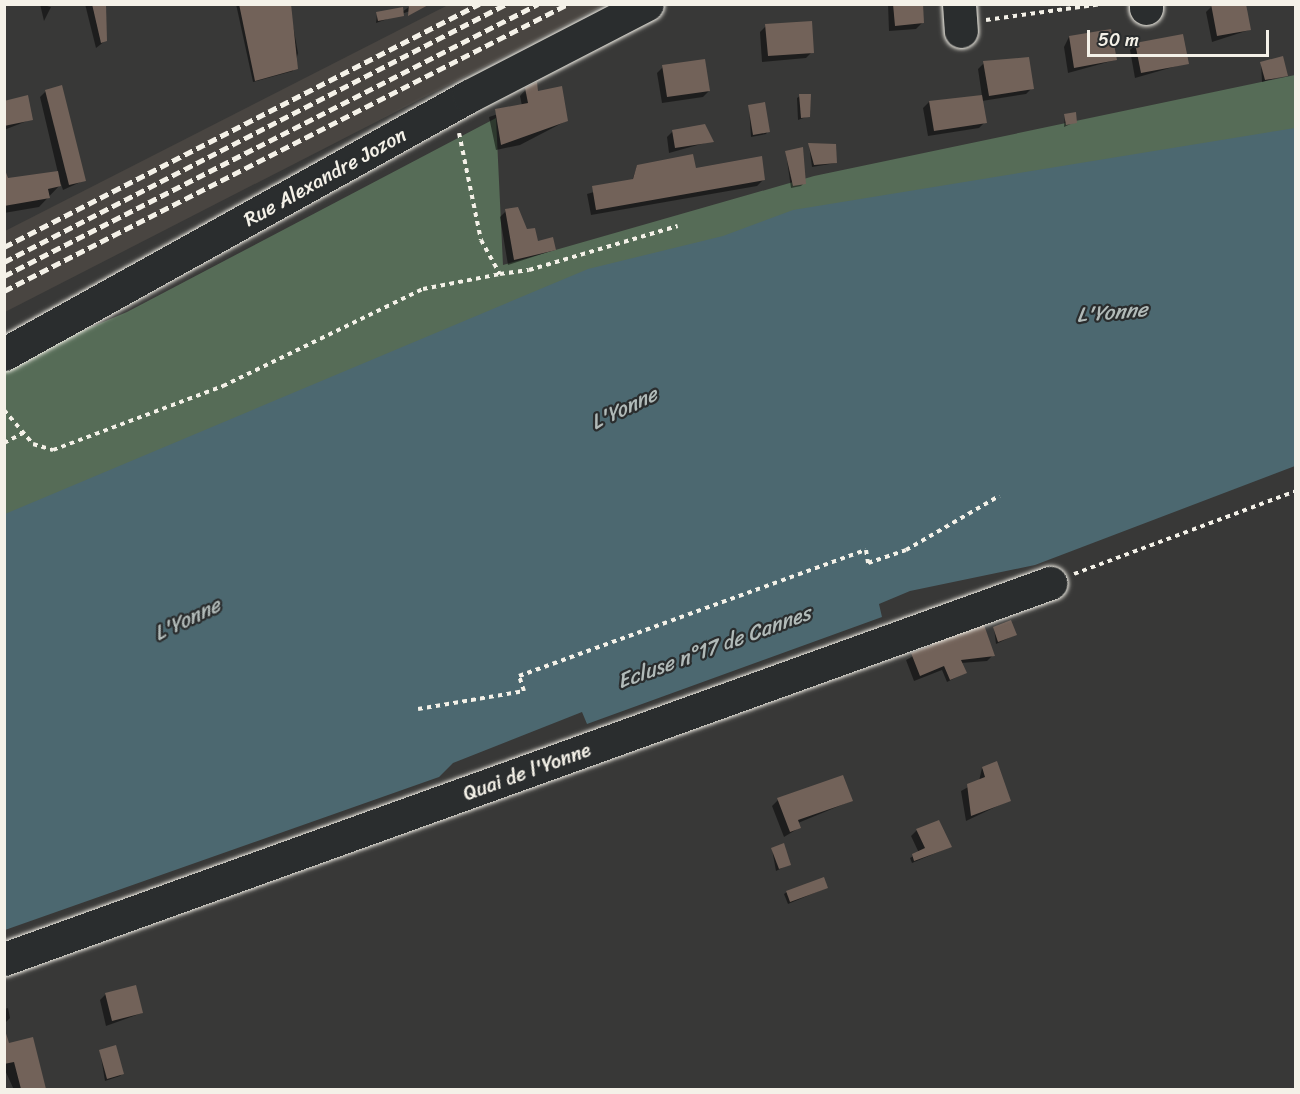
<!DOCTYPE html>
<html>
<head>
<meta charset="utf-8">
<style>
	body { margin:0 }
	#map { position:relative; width:1300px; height:1094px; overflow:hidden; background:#383837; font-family:Sriracha,sans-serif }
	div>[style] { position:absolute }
	.built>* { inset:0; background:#494541 }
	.green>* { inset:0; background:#566c57 }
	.water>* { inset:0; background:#4c6870 }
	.shadow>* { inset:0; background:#0007 }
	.building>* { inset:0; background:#726259 }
	.path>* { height:4px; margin-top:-2px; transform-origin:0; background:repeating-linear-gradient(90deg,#f4f1e8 0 4.5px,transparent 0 9px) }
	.roads { filter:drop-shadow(0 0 2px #f4f1e8) drop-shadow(0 0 2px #f4f1e8) }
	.minor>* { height:33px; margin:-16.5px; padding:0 16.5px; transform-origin:16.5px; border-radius:16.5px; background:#2a2d2e }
	.rail>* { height:4.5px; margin-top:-2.25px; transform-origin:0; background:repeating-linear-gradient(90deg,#f4f1e8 0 9px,transparent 0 13.5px) }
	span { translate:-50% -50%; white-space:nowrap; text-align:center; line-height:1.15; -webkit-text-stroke:4.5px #2a2d2e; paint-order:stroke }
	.street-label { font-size:20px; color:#f4f1e8 }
	.water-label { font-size:21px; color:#b1bab8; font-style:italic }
	.frame { position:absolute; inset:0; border:6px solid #f4f1e8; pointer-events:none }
	.scale { position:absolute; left:1087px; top:30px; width:182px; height:27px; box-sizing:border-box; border:3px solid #f4f1e8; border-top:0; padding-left:8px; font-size:18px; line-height:21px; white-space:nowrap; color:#f4f1e8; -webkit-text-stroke:4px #2a2d2e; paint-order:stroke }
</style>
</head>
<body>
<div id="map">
	<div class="built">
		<div style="clip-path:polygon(450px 4px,604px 5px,5px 312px,5px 231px)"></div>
	</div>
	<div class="green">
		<div style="clip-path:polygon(1295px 75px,1295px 129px,5px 518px,5px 363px,127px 312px,496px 118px,503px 265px,814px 176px)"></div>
	</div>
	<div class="water">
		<div style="clip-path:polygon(1295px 128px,1295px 466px,1035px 565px,910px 591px,879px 604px,882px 617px,587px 724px,582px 712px,453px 763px,439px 777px,5px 930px,5px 514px,588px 269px,723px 236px,793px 210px)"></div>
	</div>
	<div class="shadow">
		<div style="clip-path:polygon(40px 4px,51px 7px,44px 21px)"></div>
		<div style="clip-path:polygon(85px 4px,104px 4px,105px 41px,96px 48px)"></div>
		<div style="clip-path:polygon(236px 4px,289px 4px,298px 53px,293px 71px,253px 82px)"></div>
		<div style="clip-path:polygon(413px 4px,430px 4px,376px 23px,377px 14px,402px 12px)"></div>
		<div style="clip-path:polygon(888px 4px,921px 4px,922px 23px,916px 29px,889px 31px)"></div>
		<div style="clip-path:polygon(1212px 6px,1249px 30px,1212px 42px,1206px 12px)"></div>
		<div style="clip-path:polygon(766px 26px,812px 52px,806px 58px,762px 62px,760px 32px)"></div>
		<div style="clip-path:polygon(1069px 37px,1115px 60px,1068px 73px,1064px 47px)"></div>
		<div style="clip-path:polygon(1136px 44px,1187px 63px,1135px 78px,1130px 50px)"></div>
		<div style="clip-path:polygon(984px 63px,1032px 88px,1026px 94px,982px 101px,985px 122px,979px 128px,928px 136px,923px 108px,929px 102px,982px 96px,978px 69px)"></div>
		<div style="clip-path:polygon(1261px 63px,1286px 75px,1262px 82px)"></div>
		<div style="clip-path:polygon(663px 67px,709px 91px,703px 97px,662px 103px,657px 73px)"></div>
		<div style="clip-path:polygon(526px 89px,537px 92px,566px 121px,520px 145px,496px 150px,489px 117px,522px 106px,520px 96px)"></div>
		<div style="clip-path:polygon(46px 91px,85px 180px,63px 190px,61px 184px,39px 207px,4px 213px,4px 169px,7px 180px,58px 173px,40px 97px)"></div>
		<div style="clip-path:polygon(800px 96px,809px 116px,798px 120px,797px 98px)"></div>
		<div style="clip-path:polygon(4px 103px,32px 119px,4px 130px)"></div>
		<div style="clip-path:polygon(749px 107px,768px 131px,766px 134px,751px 137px)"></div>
		<div style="clip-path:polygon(1065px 116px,1075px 122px,1064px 127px)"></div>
		<div style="clip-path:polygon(673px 131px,712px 141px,669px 153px,667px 137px)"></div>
		<div style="clip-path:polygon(809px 144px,836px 163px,812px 167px)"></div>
		<div style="clip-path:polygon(786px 153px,804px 183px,801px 186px,791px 188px)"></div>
		<div style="clip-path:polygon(637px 166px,694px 169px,763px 180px,757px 186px,591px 215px,587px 194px,632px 181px)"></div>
		<div style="clip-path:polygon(506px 211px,537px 243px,554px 250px,508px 265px,500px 217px)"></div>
		<div style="clip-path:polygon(994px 628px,1015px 635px,996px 644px)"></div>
		<div style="clip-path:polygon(931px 639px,993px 655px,987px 661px,961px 663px,965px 673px,947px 682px,942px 670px,914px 681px,906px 660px,926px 649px)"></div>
		<div style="clip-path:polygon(982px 768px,1010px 800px,966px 821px,961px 791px,979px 781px)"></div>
		<div style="clip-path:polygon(778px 800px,851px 801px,798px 823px,799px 828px,784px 837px,772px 806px)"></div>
		<div style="clip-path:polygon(917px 830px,950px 847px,912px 863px,910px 858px,919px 853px,911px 836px)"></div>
		<div style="clip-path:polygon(772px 849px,790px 864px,776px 871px)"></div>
		<div style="clip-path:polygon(826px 888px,788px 904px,784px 894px,787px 892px)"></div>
		<div style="clip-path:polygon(106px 994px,142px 1013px,106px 1026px,100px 1000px)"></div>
		<div style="clip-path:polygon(8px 1008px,10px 1018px,4px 1024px,4px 1009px)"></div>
		<div style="clip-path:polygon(4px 1030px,8px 1044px,32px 1039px,44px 1090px,14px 1090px,4px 1068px)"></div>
		<div style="clip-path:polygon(100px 1051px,122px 1074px,120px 1076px,105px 1081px)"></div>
	</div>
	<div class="building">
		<div style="clip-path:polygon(92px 4px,106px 4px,107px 41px,101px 43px)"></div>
		<div style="clip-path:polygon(239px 4px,291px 4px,298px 69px,255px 81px)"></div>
		<div style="clip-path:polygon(409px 4px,430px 4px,408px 16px)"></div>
		<div style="clip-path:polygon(893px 4px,923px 4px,924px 23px,895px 26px)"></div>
		<div style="clip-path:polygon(1211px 4px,1246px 4px,1251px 30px,1217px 36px)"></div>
		<div style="clip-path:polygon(403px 7px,404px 16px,378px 21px,376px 12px)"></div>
		<div style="clip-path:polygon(812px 21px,814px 53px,768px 56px,765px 24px)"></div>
		<div style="clip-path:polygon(1111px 29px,1117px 60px,1074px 68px,1069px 36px)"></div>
		<div style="clip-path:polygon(1183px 34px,1189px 64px,1141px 73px,1135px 43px)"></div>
		<div style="clip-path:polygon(1283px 56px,1288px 76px,1265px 80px,1260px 62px)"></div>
		<div style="clip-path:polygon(1029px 57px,1034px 89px,989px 96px,983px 61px)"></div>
		<div style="clip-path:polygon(705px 59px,710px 91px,667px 97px,662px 65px)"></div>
		<div style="clip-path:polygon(537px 82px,538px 91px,562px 86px,568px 121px,501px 145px,495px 109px,528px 103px,525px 88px)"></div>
		<div style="clip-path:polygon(62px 85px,86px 181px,69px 185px,45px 90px)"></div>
		<div style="clip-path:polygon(799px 94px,811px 94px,810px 117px,801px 118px)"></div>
		<div style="clip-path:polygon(28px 95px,33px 120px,4px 126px,4px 101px)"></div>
		<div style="clip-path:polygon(982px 95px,987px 123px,934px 131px,929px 101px)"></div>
		<div style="clip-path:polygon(765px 102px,770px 132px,753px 135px,748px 105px)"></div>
		<div style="clip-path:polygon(1076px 112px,1077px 123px,1066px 125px,1064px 114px)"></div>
		<div style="clip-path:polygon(705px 124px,714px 142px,675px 148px,672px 130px)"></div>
		<div style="clip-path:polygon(808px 143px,836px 144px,837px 163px,814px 165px)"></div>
		<div style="clip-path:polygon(803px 147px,806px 184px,793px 186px,785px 151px)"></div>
		<div style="clip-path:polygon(693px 154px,696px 168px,762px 156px,765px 180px,596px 210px,592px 186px,633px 179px,637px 165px)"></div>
		<div style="clip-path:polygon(4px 167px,8px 178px,58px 171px,61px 186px,48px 189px,50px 198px,4px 206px)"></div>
		<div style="clip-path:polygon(518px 207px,527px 229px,535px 228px,538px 241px,553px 237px,556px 250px,514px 260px,505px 209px)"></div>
		<div style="clip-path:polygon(1011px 620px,1017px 635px,998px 642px,993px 627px)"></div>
		<div style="clip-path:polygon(983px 622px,995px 656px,961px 660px,967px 673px,950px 680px,944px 666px,920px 676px,911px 653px,932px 645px,931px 640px)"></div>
		<div style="clip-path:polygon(997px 761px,1011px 801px,971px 816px,967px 784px,985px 777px,982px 767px)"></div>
		<div style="clip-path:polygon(843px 775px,853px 801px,798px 820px,801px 828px,790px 832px,777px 798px)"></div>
		<div style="clip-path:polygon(939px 820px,952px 847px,914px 861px,912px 854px,925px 848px,916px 829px)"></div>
		<div style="clip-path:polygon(784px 843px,791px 865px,779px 869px,771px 848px)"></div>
		<div style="clip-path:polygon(824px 877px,828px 888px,790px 902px,786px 891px)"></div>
		<div style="clip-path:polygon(136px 985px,143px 1013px,112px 1021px,105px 993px)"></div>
		<div style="clip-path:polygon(4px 1027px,9px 1043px,33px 1037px,46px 1089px,21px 1089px,14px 1062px,4px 1064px)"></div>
		<div style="clip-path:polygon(116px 1045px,124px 1074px,107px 1079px,99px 1050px)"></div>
	</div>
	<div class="path">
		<div style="left:986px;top:20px;width:117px;rotate:-7.9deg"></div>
		<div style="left:459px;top:133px;width:109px;rotate:78.4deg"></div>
		<div style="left:481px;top:240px;width:39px;rotate:61deg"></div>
		<div style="left:500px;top:274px;width:29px;rotate:-8deg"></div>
		<div style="left:529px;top:270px;width:155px;rotate:-16.5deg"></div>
		<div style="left:4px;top:410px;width:45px;rotate:49.5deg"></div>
		<div style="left:33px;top:444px;width:21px;rotate:17deg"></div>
		<div style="left:53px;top:450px;width:182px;rotate:-20.6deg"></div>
		<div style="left:223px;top:386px;width:222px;rotate:-25.9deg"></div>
		<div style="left:423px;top:289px;width:78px;rotate:-11deg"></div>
		<div style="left:4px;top:443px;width:21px;rotate:-28deg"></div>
		<div style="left:1074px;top:574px;width:237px;rotate:-20.5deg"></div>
		<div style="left:418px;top:709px;width:108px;rotate:-9.6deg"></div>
		<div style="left:524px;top:691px;width:16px;rotate:-108deg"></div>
		<div style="left:519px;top:676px;width:369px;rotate:-20deg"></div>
		<div style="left:866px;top:550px;width:13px;rotate:81deg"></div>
		<div style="left:868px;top:563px;width:40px;rotate:-18.9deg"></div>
		<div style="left:906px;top:550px;width:108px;rotate:-30.1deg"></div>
	</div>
	<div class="roads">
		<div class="minor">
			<div style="left:959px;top:4px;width:27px;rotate:86deg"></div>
			<div style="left:1146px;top:4px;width:4px;rotate:90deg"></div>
			<div style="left:4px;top:354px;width:532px;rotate:-29.02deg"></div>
			<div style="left:469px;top:96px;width:200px;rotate:-27.3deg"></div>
			<div style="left:4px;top:959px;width:1112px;rotate:-19.77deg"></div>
		</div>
	</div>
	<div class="rail">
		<div style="left:4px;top:247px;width:534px;rotate:-27.09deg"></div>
		<div style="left:4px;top:262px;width:564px;rotate:-27.2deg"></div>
		<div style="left:4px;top:276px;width:599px;rotate:-26.99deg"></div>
		<div style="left:4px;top:291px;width:633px;rotate:-26.97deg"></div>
	</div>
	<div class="street-label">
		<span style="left:325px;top:177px;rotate:-29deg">Rue Alexandre Jozon</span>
		<span style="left:527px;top:772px;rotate:-20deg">Quai de l'Yonne</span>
	</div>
	<div class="water-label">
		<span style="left:1112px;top:312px;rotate:-5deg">L'Yonne</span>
		<span style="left:624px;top:408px;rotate:-26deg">L'Yonne</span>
		<span style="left:187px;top:619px;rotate:-26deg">L'Yonne</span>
		<span style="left:714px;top:647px;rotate:-20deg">Ecluse n°17 de Cannes</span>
	</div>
	<div class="frame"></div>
	<div class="scale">50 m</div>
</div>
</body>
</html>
